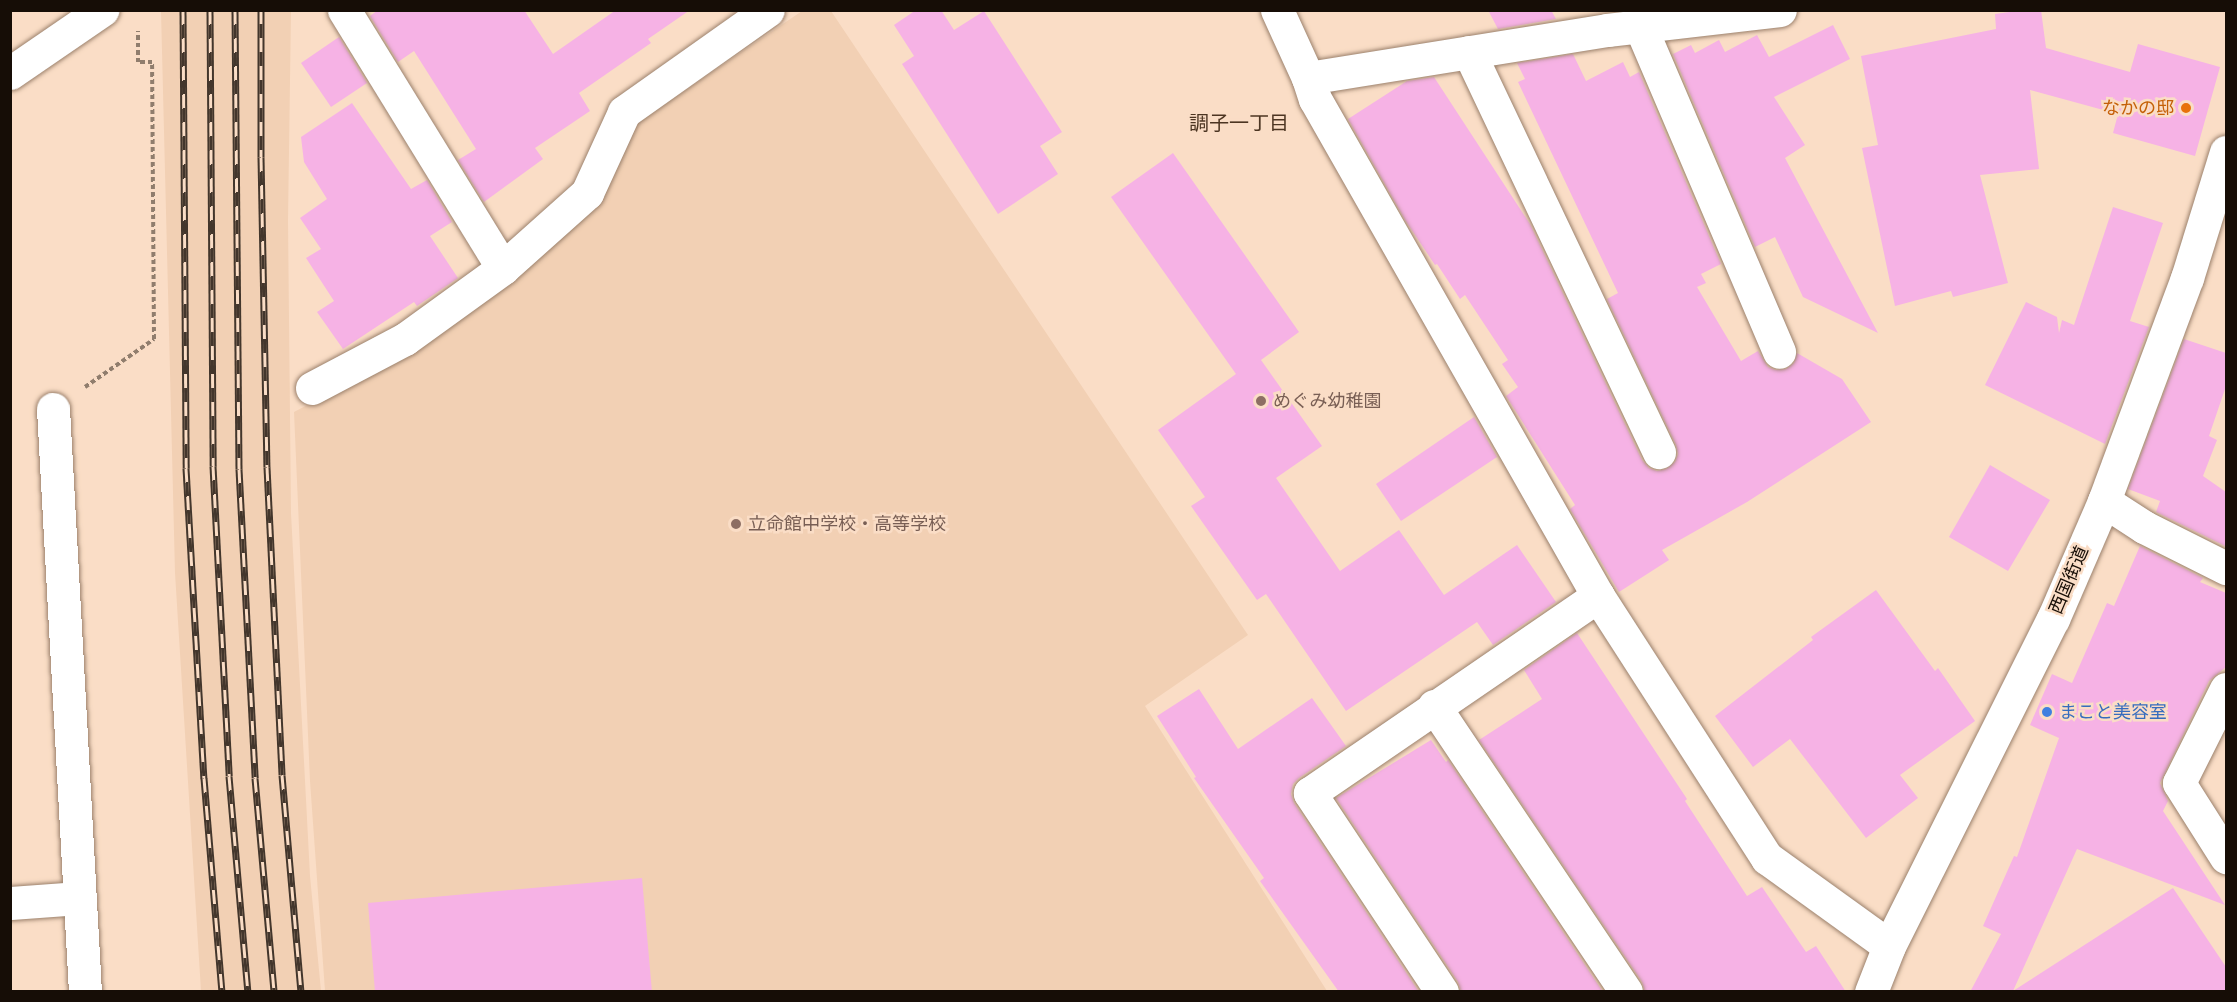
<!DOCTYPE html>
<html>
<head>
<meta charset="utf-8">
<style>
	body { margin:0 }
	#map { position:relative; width:2237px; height:1002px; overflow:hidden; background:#faddc6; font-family:"Zilla Slab","Noto Sans JP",serif }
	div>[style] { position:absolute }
	.built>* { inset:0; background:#f2d0b4 }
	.building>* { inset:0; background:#f6b2e5 }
	.path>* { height:4px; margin-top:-2px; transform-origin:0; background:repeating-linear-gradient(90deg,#907d6d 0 4.5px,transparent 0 7.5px) }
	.roads { filter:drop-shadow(0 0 2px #9b816c) drop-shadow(0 0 2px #9b816c) }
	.minor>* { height:33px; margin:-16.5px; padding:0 16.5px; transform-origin:16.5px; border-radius:16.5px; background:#fff }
	.rail>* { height:7px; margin-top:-3.5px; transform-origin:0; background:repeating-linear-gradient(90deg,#faddc6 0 14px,#43362c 0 28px); box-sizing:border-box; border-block:2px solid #43362c }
	.dots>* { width:16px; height:16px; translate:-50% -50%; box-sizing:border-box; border:3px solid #faddc6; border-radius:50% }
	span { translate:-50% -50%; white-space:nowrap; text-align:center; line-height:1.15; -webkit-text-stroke:5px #faddc6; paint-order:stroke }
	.food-label { font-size:18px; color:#c56008 }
	.right { translate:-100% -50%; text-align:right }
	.education-label { font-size:18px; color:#785e54 }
	.left { translate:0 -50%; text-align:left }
	.street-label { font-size:18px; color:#160d06 }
	.shop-label { font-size:18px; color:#366cbe }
	.neighbourhood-label { font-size:20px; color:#4c3522 }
	.frame { position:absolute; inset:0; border:12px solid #160d06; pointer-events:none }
</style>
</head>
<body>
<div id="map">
	<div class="built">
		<div style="clip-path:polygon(161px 11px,291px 11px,288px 221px,291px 513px,310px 876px,321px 991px,201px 991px,175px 573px)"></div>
		<div style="clip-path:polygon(802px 11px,831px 11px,1248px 635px,1145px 706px,1327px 991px,325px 991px,310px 781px,294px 412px,411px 351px,636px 124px)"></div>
	</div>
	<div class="building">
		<div style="clip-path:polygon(378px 10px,524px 10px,553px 54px,616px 10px,690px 10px,648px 39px,651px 43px,579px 93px,590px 111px,535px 148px,543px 159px,484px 202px,458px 160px,476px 149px,414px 51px,398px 62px,370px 16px)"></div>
		<div style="clip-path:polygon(916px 10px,941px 10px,954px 30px,984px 11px,1062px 132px,1040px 146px,1058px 174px,998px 214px,902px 64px,914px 56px,894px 25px)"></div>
		<div style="clip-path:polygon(1488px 10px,1551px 10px,1556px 19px,1498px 29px)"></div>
		<div style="clip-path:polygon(2024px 10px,2041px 10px,2046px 48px,2130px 72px,2138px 44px,2220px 67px,2195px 156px,2113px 133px,2118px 114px,2030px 90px,2039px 169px,1980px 175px,2008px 283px,1953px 297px,1951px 291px,1895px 306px,1862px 148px,1878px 145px,1861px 56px,1996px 29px,1995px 14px)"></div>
		<div style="clip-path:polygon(1833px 25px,1850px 59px,1774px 97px,1805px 145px,1785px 158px,1878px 333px,1803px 297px,1775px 237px,1755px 247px,1673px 54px,1691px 45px,1695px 53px,1719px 40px,1725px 52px,1757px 35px,1769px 57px)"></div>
		<div style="clip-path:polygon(339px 37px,367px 83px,331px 107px,301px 63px)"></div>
		<div style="clip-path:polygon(1573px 54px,1586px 81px,1623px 62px,1630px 77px,1639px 72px,1721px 264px,1701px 274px,1706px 283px,1697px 287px,1741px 361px,1758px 351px,1768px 367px,1776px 370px,1786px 369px,1794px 363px,1797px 353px,1842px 379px,1871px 422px,1747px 502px,1662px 550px,1669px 560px,1619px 592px,1570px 509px,1575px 505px,1506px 396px,1518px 387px,1502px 364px,1508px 360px,1465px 295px,1460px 299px,1437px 264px,1435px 265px,1405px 220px,1348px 119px,1407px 81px,1434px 77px,1530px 224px,1642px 460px,1649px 468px,1657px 471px,1666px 469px,1675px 462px,1678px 454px,1676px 445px,1607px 299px,1618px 293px,1518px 82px,1525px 79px,1517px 63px)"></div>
		<div style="clip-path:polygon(352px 103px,411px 189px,427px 180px,452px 222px,430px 236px,458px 278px,417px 306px,414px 302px,343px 349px,317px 312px,334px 301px,306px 258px,321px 249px,300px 218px,327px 199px,304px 162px,301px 137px)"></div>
		<div style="clip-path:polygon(1173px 153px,1299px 332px,1261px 360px,1322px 446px,1276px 478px,1340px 571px,1399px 530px,1444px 595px,1517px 545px,1556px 602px,1493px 645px,1477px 622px,1346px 711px,1266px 594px,1257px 600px,1191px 506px,1205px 497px,1158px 430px,1236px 374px,1111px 197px)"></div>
		<div style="clip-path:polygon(2113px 207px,2163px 223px,2130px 321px,2149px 327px,2105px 444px,1985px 385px,2026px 302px,2057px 317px,2059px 333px,2062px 320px,2074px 325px)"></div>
		<div style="clip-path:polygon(2184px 339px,2226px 353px,2226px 386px,2209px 436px,2217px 440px,2203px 476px,2226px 492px,2225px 546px,2156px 512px,2160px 501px,2128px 489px)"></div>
		<div style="clip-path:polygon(1474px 417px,1497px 457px,1401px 521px,1376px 484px)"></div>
		<div style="clip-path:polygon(1990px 465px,2050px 500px,2008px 571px,1949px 537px)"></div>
		<div style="clip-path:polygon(2140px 546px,2203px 578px,2200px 582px,2226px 593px,2226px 667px,2209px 681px,2160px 783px,2168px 801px,2163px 811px,2225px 905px,2077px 849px,2013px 991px,2173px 888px,2226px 967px,2226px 992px,1970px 992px,2001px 934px,1983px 926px,2014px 856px,2017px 857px,2059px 738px,2030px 725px,2052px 674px,2072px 683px,2107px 603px,2114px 606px)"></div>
		<div style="clip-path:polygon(1876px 590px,1935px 671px,1938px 668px,1975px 721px,1900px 775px,1918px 798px,1866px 838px,1790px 739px,1753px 767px,1715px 716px,1813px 640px,1811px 637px)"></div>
		<div style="clip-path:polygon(1577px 633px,1687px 799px,1685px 801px,1747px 896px,1762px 887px,1806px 952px,1816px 946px,1846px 992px,1645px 992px,1642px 982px,1479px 740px,1542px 699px,1524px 670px)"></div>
		<div style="clip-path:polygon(1199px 689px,1238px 749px,1312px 698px,1346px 746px,1299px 778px,1293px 784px,1291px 794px,1294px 803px,1419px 992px,1339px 992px,1260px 881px,1264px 878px,1194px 778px,1196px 777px,1157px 716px)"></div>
		<div style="clip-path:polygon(1431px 740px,1446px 762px,1448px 760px,1603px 992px,1461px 992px,1458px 982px,1336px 798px)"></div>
		<div style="clip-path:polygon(642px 878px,652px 992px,375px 992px,368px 903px)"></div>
	</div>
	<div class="path">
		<div style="left:85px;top:387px;width:84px;rotate:-34.8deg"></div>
		<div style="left:154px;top:339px;width:277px;rotate:-90.4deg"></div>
		<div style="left:152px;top:62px;width:14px;rotate:180deg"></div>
		<div style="left:138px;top:62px;width:31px;rotate:-90deg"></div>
	</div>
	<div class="roads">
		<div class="minor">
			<div style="left:344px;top:10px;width:303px;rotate:58.4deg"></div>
			<div style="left:1277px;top:10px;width:75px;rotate:65.5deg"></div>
			<div style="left:1308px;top:78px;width:303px;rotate:-9.1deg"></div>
			<div style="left:1607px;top:30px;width:174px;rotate:-6.6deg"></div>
			<div style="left:1641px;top:28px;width:352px;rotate:66.9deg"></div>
			<div style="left:1469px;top:52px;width:443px;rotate:64.6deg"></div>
			<div style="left:10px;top:73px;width:112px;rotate:-34.4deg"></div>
			<div style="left:1308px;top:78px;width:22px;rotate:72deg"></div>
			<div style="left:1315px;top:99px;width:572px;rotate:60.34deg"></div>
			<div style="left:1598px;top:596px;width:312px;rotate:57.2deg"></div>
			<div style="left:1767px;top:858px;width:150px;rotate:35.8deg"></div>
			<div style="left:312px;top:388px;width:105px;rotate:-27.8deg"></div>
			<div style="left:405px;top:339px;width:121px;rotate:-35.9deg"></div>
			<div style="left:503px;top:268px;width:113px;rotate:-41.8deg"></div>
			<div style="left:587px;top:193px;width:89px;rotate:-65.4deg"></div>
			<div style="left:624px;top:112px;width:176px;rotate:-35.3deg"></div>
			<div style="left:53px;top:409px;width:584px;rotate:86.86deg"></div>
			<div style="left:2104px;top:501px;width:48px;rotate:33deg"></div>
			<div style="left:2144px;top:527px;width:92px;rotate:26.6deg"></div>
			<div style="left:2226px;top:689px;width:105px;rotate:116.6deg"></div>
			<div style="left:2179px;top:783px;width:88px;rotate:57.6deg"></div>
			<div style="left:1434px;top:706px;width:344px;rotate:56.1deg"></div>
			<div style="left:10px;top:903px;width:70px;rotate:-4.1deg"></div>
			<div style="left:1442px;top:992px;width:239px;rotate:-123.6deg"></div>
			<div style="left:1310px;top:793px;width:349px;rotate:-34.4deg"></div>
			<div style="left:1871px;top:992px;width:49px;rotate:-68.6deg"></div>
			<div style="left:1889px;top:946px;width:366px;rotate:-63.4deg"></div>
			<div style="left:2053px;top:619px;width:129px;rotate:-66.6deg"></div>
			<div style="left:2104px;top:501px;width:238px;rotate:-69.6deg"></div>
			<div style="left:2187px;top:278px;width:132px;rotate:-72.8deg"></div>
		</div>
	</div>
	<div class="rail">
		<div style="left:183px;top:10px;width:458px;rotate:89.6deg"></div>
		<div style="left:186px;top:468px;width:311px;rotate:86.7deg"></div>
		<div style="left:204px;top:778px;width:215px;rotate:85.2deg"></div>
		<div style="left:210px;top:10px;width:456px;rotate:89.6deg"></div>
		<div style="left:213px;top:466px;width:310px;rotate:87deg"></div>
		<div style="left:229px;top:776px;width:217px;rotate:85deg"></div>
		<div style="left:235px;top:10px;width:459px;rotate:89.5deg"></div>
		<div style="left:239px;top:469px;width:309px;rotate:87deg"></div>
		<div style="left:255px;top:778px;width:215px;rotate:84.9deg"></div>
		<div style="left:261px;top:10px;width:147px;rotate:90deg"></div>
		<div style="left:261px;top:157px;width:310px;rotate:88.9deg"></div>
		<div style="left:267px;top:467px;width:308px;rotate:87.2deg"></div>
		<div style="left:282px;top:775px;width:218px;rotate:85deg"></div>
	</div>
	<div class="dots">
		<div style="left:2186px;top:108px;background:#e8710a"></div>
		<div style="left:1261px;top:401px;background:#8d6e63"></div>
		<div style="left:736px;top:524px;background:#8d6e63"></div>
		<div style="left:2047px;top:712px;background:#3f7fe0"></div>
	</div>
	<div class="food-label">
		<span class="right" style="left:2174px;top:108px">なかの邸</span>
	</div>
	<div class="education-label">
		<span class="left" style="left:1273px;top:401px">めぐみ幼稚園</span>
		<span class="left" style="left:748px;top:524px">立命館中学校・高等学校</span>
	</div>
	<div class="street-label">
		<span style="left:2069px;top:580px;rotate:-67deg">西国街道</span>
	</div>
	<div class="shop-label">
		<span class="left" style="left:2059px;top:712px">まこと美容室</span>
	</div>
	<div class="neighbourhood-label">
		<span style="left:1239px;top:123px">調子一丁目</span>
	</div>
	<div class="frame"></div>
</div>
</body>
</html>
